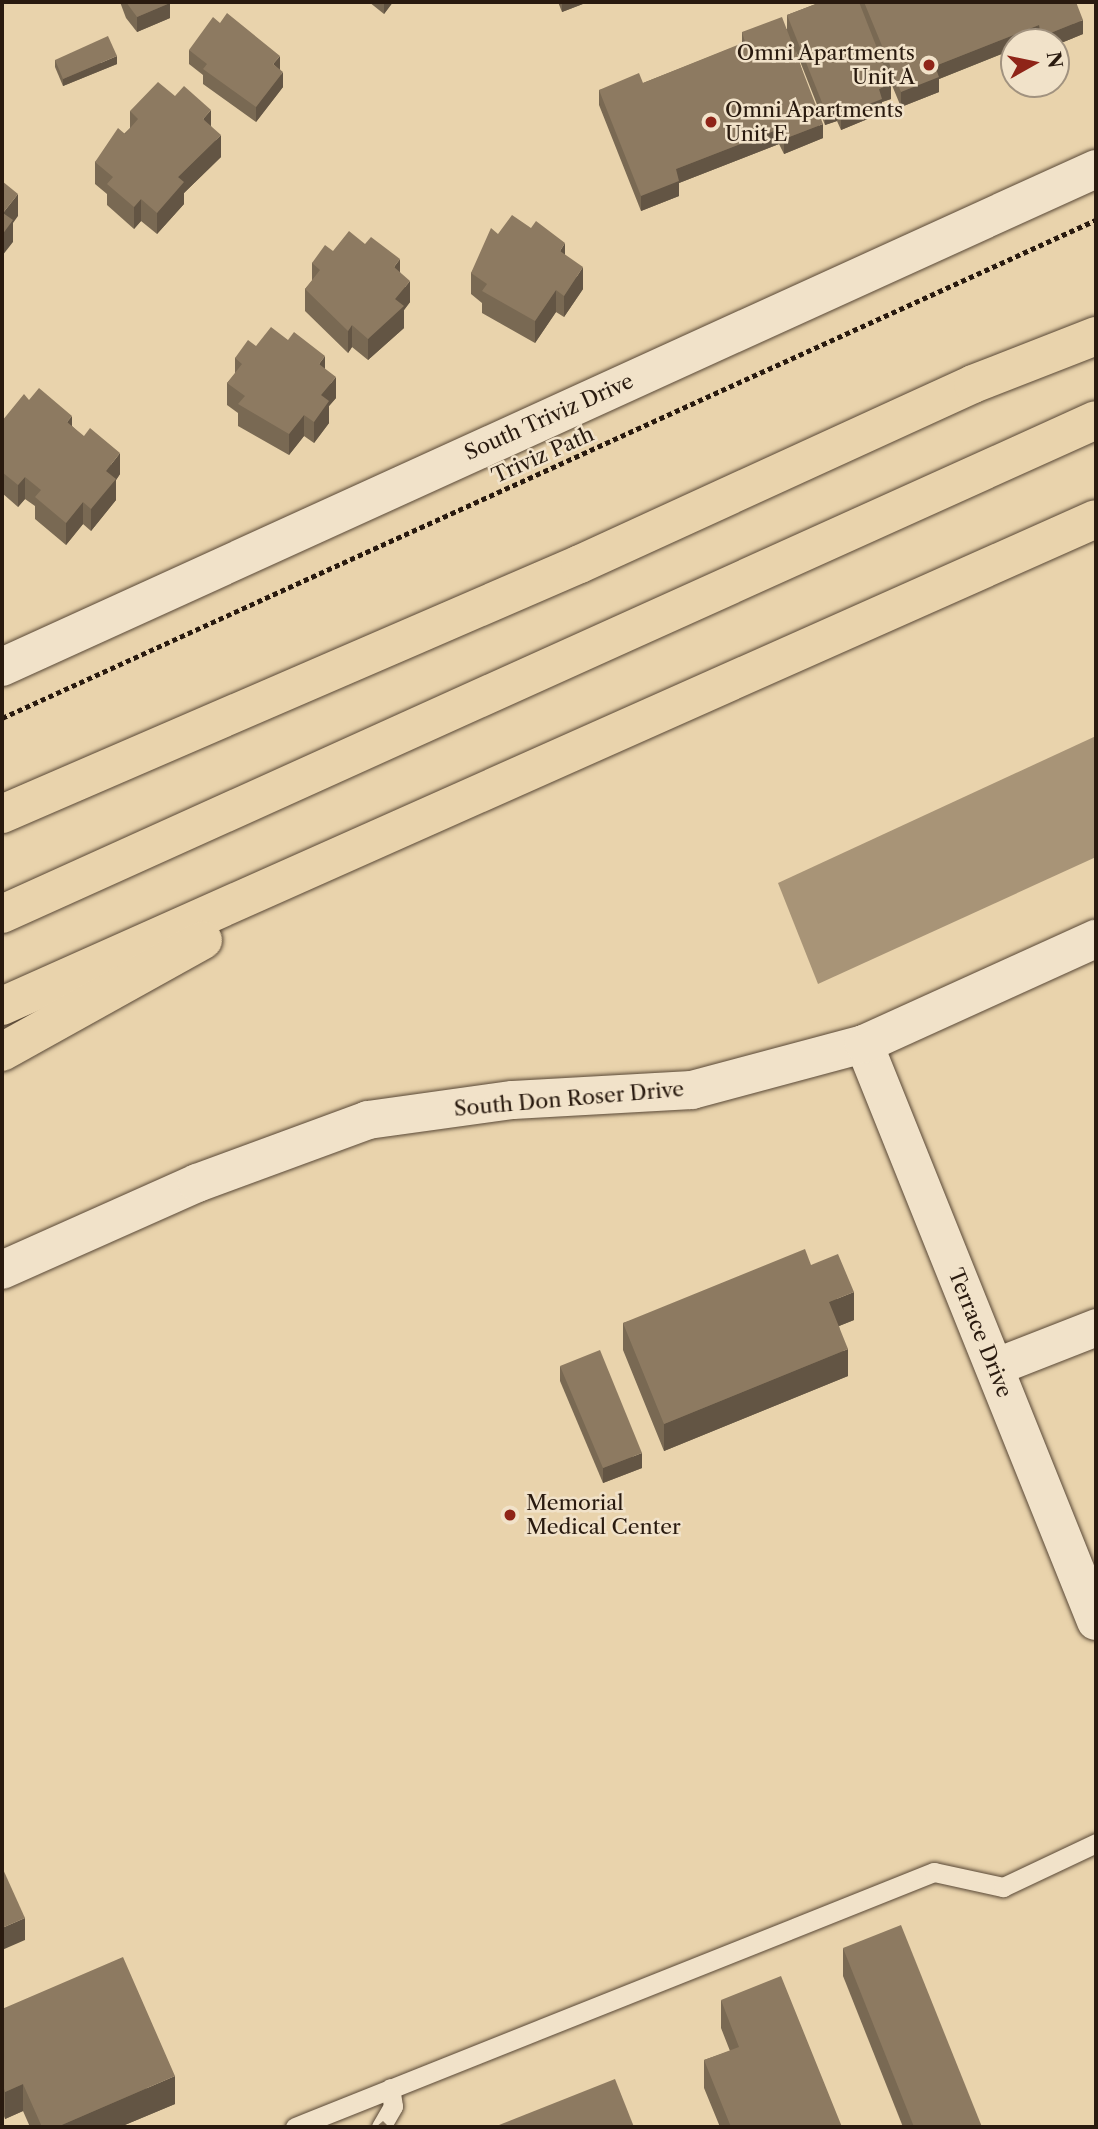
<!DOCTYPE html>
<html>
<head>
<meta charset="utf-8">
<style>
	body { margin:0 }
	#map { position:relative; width:1098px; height:2129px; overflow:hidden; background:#e9d3ac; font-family:"Libre Caslon Text",serif }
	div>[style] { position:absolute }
	.water>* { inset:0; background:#a89477 }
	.path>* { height:4.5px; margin-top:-2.25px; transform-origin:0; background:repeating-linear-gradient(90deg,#291a0f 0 5px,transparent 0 8.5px) }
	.roads { filter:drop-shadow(0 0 2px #594836) drop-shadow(0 0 2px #594836) }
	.service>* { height:19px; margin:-9.5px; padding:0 9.5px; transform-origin:9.5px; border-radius:9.5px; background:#f1e2c9 }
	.minor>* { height:37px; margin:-18.5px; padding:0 18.5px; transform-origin:18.5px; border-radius:18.5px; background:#f1e2c9 }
	.tertiary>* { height:38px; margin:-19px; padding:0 19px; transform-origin:19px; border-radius:19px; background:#f1e2c9 }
	.motorway>* { height:38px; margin:-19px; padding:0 19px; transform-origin:19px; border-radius:19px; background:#e9d3ac }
	.wall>* { inset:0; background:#796953 }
	.shaded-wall>* { inset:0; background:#635544 }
	.building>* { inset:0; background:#8d7a61 }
	.dots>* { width:19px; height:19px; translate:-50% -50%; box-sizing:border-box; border:4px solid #f1e2c9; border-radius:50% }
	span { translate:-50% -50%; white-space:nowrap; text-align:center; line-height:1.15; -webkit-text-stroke:5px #f1e2c9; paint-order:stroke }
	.poi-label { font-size:21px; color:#291a0f }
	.right { translate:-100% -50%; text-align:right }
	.left { translate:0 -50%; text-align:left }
	.street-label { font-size:21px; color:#291a0f }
	.frame { position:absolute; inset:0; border:4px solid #291a0f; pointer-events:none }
	.north { position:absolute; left:1000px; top:28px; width:70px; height:70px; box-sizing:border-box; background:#f1e2c9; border:2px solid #a1927f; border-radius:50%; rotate:81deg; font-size:19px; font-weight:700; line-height:28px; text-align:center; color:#291a0f }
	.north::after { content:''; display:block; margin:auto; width:24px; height:32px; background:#8f2418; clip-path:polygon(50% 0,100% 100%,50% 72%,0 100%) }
</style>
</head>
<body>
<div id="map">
	<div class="water">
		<div style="clip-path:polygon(1096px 736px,1096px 857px,818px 984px,778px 883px)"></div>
	</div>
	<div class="path">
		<div style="left:2px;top:718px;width:1202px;rotate:-24.48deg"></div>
	</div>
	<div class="roads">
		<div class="service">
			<div style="left:295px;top:2127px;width:688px;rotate:-21.76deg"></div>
			<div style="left:934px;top:1872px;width:71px;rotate:12.3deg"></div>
			<div style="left:1003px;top:1887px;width:103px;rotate:-25.3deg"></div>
			<div style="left:381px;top:2127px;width:24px;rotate:-60deg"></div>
			<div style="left:393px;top:2106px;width:18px;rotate:-99deg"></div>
		</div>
		<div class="minor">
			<div style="left:994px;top:1367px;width:110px;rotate:-21.4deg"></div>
		</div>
		<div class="tertiary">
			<div style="left:2px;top:667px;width:1202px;rotate:-24.48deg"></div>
			<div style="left:864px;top:1044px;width:622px;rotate:68.1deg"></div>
			<div style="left:2px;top:1270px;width:214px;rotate:-24deg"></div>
			<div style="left:197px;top:1183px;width:182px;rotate:-20.2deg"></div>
			<div style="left:368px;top:1120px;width:146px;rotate:-7.9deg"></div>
			<div style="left:513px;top:1100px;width:179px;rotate:-3.2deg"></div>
			<div style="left:692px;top:1090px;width:178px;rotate:-15deg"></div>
			<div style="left:864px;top:1044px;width:255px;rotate:-24.4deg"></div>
		</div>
		<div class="motorway">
			<div style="left:2px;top:814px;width:630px;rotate:-23.39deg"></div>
			<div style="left:580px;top:564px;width:432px;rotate:-24.6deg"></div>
			<div style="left:973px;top:384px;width:132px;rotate:-21.3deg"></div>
			<div style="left:2px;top:914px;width:1200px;rotate:-24.3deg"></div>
			<div style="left:2px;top:1006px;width:1197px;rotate:-24deg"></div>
			<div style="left:2px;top:1052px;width:230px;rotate:-29.1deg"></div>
		</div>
	</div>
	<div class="wall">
		<div style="clip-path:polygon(120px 2px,170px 2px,170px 18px,137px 32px,126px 18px)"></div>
		<div style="clip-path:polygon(369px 2px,393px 2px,384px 14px)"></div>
		<div style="clip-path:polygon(558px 2px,588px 2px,562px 12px)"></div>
		<div style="clip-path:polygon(821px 2px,1076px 2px,1083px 34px,1056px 45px,1056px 42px,1040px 42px,1039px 39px,1033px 42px,1014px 42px,1014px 49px,939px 79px,939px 92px,901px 107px,884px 66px,891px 99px,882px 102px,882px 113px,841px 130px,837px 121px,825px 125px,796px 51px,823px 138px,784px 154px,779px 144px,679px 183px,679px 196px,641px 211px,599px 105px,599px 90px,643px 83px,742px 44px,742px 32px,787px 29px,787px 15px)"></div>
		<div style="clip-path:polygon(189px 50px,280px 69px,283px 87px,256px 122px,203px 84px,203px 75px,189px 64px)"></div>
		<div style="clip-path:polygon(55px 60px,117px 64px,63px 86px,55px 67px)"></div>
		<div style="clip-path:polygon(130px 111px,211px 126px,221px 157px,184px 193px,184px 204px,157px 234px,141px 221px,134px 229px,107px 205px,107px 194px,95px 184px,95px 162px,130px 128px)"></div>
		<div style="clip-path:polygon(498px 234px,565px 255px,583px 289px,564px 317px,556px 312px,535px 343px,482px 313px,482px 303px,471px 294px,471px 273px)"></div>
		<div style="clip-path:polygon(333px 251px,400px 272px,410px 302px,404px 310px,404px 328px,368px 360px,352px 347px,348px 353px,305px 311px,305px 289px,312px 281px,312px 263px)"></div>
		<div style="clip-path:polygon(256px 346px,325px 369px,336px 398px,329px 406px,329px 423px,314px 443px,304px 436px,289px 455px,238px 426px,238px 413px,227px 405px,227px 383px,235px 374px,235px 358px)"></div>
		<div style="clip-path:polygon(29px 400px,72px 426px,120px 474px,116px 480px,116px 500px,91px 531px,83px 524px,66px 545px,35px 519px,35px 506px,25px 499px,18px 507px,2px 493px,2px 421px)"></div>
		<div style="clip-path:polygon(811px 1265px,854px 1320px,839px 1326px,848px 1376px,664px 1451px,623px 1350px,623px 1323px)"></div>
		<div style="clip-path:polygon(560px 1366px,642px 1468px,603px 1483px,560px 1381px)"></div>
		<div style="clip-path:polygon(843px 1948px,982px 2127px,903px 2127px,843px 1976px)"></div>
		<div style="clip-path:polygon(721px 2000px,842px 2127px,720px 2127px,704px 2088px,704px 2060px,730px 2051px,721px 2028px)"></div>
		<div style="clip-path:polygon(2px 2009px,175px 2104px,120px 2127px,30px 2127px,23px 2111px,5px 2119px,2px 2111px)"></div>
	</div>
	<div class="shaded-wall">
		<div style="clip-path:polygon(384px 2px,393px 2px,384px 14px)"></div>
		<div style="clip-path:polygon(562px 2px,588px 2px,562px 12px)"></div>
		<div style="clip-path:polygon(170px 3px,170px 18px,137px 32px,137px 17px)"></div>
		<div style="clip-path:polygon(1083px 20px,1083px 34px,1056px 45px,1056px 42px,1043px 42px,1043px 36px)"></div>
		<div style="clip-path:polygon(1039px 25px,1039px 39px,1033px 42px,1014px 42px,1014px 49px,939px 79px,939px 92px,901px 107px,901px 92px,935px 66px)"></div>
		<div style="clip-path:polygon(117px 56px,117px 64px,63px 86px,63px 79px)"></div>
		<div style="clip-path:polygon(280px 56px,280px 71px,273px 64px)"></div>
		<div style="clip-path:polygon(283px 72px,283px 87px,256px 122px,256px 107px)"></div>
		<div style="clip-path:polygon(891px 84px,891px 99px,882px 102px,882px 113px,841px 130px,841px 115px,879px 89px)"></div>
		<div style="clip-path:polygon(837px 106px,837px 121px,825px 125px,825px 110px)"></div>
		<div style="clip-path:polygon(211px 110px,211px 132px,203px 119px)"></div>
		<div style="clip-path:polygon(823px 124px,823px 138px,784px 154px,784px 139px)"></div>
		<div style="clip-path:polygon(779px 129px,779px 144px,679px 183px,679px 196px,641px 211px,641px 196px,676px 169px)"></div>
		<div style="clip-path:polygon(221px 135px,221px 157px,184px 193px,184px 204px,157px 234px,157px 213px,178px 177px)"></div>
		<div style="clip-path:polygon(18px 194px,18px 216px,13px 223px,13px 242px,2px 256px,3px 213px)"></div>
		<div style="clip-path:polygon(141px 199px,141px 221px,134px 229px,134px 207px)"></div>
		<div style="clip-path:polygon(565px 243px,565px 264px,560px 251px)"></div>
		<div style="clip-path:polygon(400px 259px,400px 281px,394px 267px)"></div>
		<div style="clip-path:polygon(583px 267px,583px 289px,564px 317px,564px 296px)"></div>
		<div style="clip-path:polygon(410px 281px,410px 302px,404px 310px,404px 328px,368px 360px,368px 339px,395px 299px)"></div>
		<div style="clip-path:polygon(556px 290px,556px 312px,535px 343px,535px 321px)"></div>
		<div style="clip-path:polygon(352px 325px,352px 347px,348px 353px,348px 331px)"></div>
		<div style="clip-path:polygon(325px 356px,325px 378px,319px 364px)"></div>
		<div style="clip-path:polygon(336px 377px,336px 398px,329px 406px,329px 423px,314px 443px,314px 422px,321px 395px)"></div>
		<div style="clip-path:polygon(304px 415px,304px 436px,289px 455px,289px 434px)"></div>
		<div style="clip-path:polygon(72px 416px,72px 437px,67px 422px)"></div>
		<div style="clip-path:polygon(120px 453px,120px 474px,116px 480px,116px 500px,91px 531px,91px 509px,106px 471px)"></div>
		<div style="clip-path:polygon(25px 477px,25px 499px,18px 507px,18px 485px)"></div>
		<div style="clip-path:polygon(83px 502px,83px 524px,66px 545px,66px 523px)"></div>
		<div style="clip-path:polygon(854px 1292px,854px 1320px,829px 1330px,829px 1302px)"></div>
		<div style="clip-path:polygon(848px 1349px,848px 1376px,664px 1451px,664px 1424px)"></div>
		<div style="clip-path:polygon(642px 1453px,642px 1468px,603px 1483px,603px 1468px)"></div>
		<div style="clip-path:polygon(25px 1918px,25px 1940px,2px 1950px,2px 1928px)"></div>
		<div style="clip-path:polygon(175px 2076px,175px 2104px,120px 2127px,57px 2127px)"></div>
		<div style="clip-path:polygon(23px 2084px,23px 2111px,5px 2119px,5px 2092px)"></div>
	</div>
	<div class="building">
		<div style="clip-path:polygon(126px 2px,170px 2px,170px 3px,137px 17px)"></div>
		<div style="clip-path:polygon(821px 2px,859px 2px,891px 84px,879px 89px,882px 99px,841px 115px,837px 106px,825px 110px,787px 15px)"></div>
		<div style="clip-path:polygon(864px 2px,1076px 2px,1083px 20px,1043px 36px,1039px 25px,935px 66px,939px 77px,901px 92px)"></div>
		<div style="clip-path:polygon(227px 13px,280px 56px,273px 64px,283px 72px,256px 107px,203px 69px,207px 64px,189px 50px,213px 17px,220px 23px)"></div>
		<div style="clip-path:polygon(782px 17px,823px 124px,784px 139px,779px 129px,676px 169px,679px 181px,641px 196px,599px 90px,639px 73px,643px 83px,745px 42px,742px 32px)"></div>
		<div style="clip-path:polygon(108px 36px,117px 56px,63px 79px,55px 60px)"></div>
		<div style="clip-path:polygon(158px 82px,175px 96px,184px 86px,211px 110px,203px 119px,221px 135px,178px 177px,184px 182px,157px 213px,141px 199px,134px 207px,107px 184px,113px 177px,95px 162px,118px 128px,125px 134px,138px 119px,130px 111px)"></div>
		<div style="clip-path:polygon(2px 181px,18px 194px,3px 213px,13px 220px,2px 235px)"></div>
		<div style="clip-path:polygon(512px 215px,531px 228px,536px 221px,565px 243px,560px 251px,583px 267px,564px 296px,556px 290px,535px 321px,482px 291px,487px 284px,471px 273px,491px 228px,498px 234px)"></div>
		<div style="clip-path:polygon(349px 231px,365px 244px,371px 237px,400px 259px,394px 267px,410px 281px,395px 299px,404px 306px,368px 339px,352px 325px,348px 331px,305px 289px,320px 270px,312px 263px,325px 245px,333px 251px)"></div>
		<div style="clip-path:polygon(271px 327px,288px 340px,294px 332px,325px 356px,319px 364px,336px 377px,321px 395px,329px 401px,314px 422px,304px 415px,289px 434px,238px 404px,245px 396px,227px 383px,242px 364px,235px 358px,248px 340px,256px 346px)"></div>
		<div style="clip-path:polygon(39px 388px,72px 416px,67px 422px,84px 436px,90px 428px,120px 453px,106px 471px,116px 479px,91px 509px,83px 502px,66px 523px,35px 497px,41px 490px,25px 477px,18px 485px,2px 472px,2px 421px,24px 394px,29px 400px)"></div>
		<div style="clip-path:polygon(805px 1249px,811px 1265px,838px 1254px,854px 1292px,829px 1302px,848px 1349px,664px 1424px,623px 1323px)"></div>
		<div style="clip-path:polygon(600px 1350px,642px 1453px,603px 1468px,560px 1366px)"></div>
		<div style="clip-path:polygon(2px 1867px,25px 1918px,2px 1928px)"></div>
		<div style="clip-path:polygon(901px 1925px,982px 2127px,914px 2127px,843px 1948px)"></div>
		<div style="clip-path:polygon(123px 1957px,175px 2076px,57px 2127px,42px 2127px,23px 2084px,5px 2092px,2px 2083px,2px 2009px)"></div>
		<div style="clip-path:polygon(781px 1976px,842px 2127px,731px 2127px,704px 2060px,739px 2047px,721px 2000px)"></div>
		<div style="clip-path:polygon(615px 2079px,634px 2127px,494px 2127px)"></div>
		<div style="clip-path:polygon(383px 2121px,389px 2127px,376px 2127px)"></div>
	</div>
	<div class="dots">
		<div style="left:929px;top:65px;background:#8f2418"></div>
		<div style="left:711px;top:122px;background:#8f2418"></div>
		<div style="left:510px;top:1515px;background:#8f2418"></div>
	</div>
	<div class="poi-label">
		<span class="right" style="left:915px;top:65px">Omni Apartments<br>Unit A</span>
		<span class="left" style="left:725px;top:122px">Omni Apartments<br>Unit E</span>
		<span class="left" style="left:526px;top:1515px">Memorial<br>Medical Center</span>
	</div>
	<div class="street-label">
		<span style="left:549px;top:417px;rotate:-24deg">South Triviz Drive</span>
		<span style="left:543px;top:455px;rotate:-24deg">Triviz Path</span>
		<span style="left:569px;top:1099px;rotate:-5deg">South Don Roser Drive</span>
		<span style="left:980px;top:1333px;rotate:68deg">Terrace Drive</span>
	</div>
	<div class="frame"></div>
	<div class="north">N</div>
</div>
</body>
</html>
